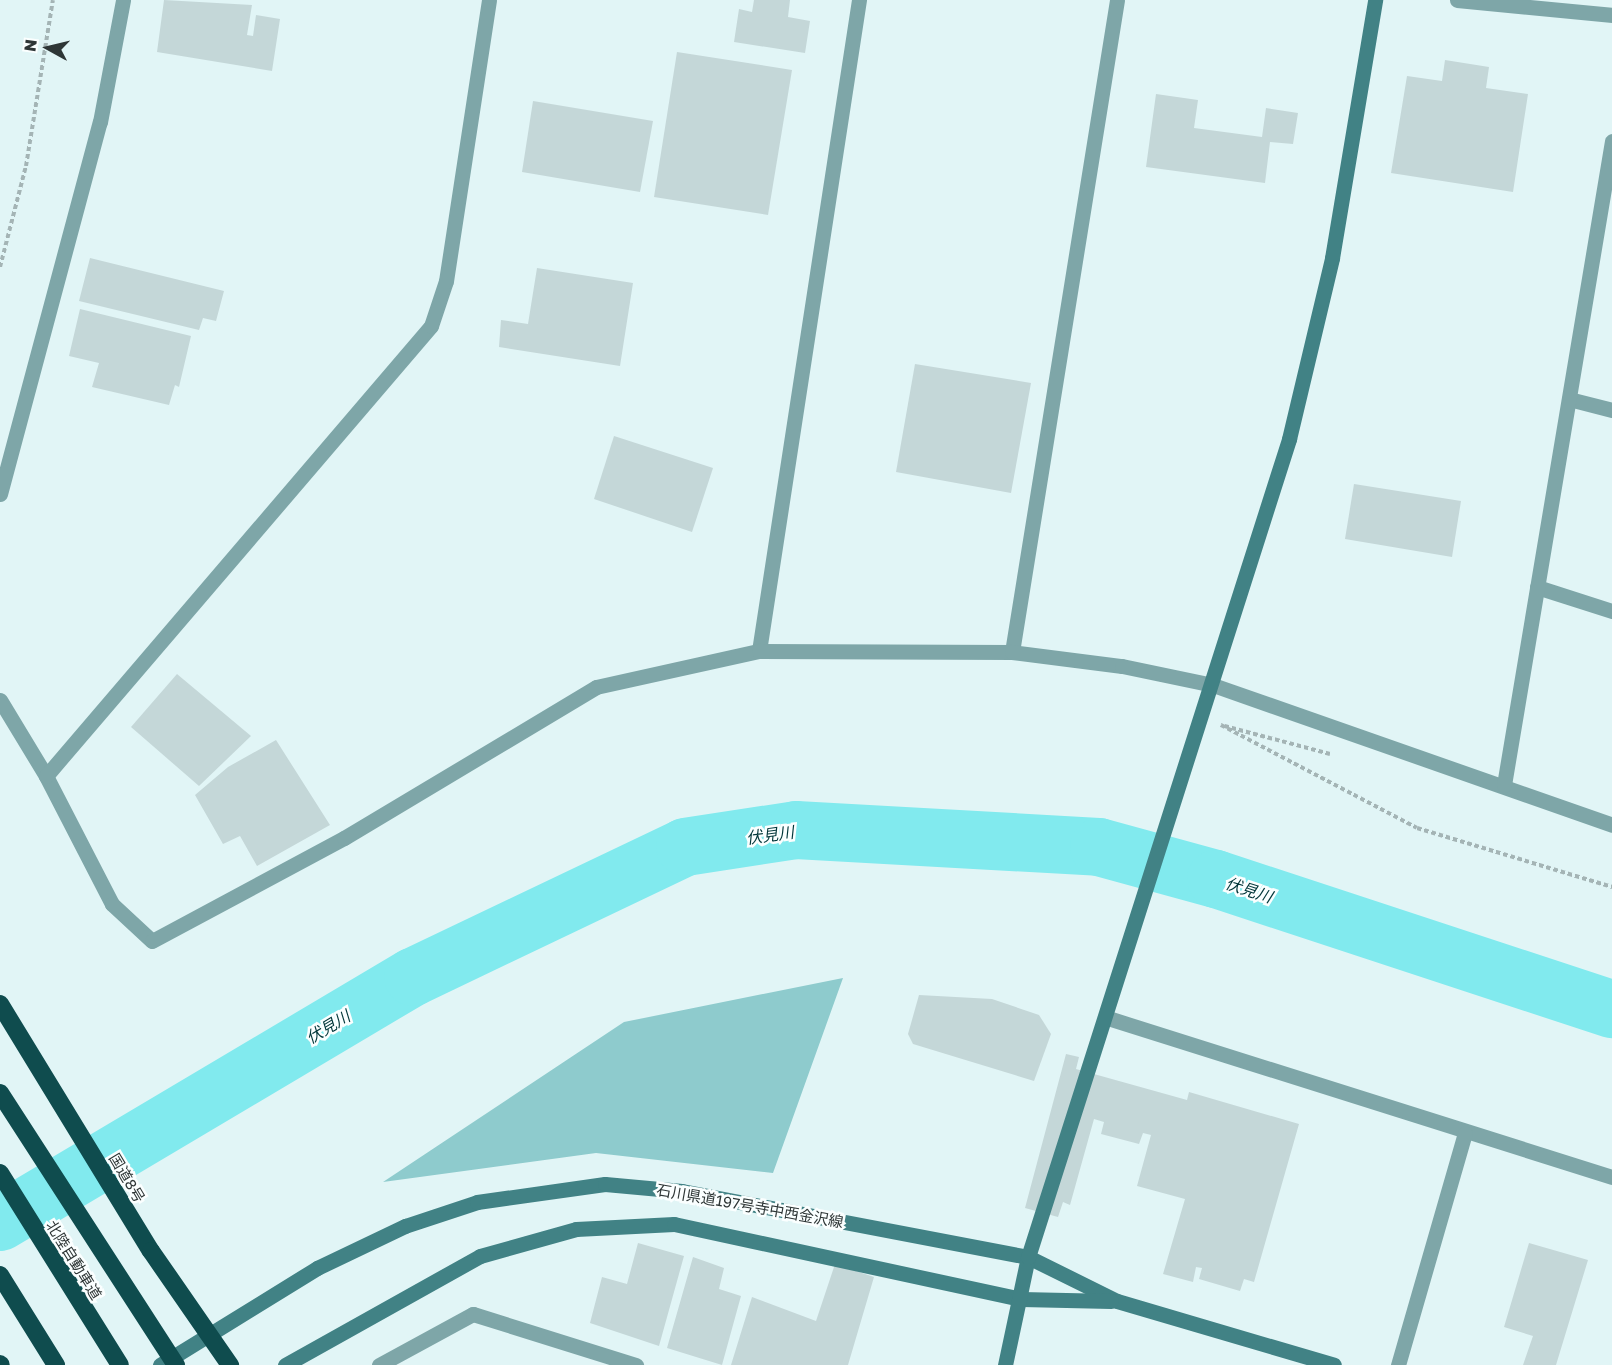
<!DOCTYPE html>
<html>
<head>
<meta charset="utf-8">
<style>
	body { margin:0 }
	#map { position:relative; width:1612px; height:1365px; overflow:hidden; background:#e1f5f6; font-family:"Golos Text","Noto Sans JP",sans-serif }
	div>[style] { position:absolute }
	.green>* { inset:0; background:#8ecbcd }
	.river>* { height:58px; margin:-29px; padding:0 29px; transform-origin:29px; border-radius:29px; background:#81eaee }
	.building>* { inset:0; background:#c4d7d8 }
	.path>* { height:4px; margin-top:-2px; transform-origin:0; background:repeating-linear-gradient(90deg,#a4b4b5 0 4.5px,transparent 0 7.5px) }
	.street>* { height:15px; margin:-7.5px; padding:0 7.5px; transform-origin:7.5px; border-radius:7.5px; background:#7ea6a8 }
	.secondary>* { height:15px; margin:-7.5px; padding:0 7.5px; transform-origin:7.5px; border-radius:7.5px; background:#418285 }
	.highway>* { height:18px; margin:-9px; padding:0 9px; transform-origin:9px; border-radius:9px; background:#0f4c4e }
	.highway-bridge>* { height:18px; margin:-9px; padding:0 9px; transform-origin:9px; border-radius:9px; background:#0f4c4e }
	span { translate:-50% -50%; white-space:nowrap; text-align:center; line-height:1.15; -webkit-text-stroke:5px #fbffff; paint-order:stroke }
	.street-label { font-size:15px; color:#2e3636 }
	.water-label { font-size:16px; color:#013639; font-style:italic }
	.north { position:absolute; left:18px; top:18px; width:60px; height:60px; -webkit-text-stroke:4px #fbffff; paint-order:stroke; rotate:278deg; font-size:16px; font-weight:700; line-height:24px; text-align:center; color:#2e3636 }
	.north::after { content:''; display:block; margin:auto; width:21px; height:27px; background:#2e3636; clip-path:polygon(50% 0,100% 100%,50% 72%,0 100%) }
</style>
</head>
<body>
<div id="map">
	<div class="green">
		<div style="clip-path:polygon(843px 978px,773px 1173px,596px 1153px,383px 1182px,624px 1022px)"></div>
	</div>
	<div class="river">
		<div style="left:0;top:1222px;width:480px;rotate:-30.7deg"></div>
		<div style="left:413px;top:977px;width:301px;rotate:-25.5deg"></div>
		<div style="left:685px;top:847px;width:112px;rotate:-8.7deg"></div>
		<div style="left:796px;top:830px;width:303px;rotate:3.2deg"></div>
		<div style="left:1099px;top:847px;width:121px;rotate:15.3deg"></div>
		<div style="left:1216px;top:879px;width:417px;rotate:18.2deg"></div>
	</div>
	<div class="building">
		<div style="clip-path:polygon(164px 0,252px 5px,247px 35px,253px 36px,256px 15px,280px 19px,272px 71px,157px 52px)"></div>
		<div style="clip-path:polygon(754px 0,790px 0,788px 17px,810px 21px,805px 53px,734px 42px,739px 9px,752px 12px)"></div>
		<div style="clip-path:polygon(677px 52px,792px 70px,768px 215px,654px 197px)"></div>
		<div style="clip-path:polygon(1445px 60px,1489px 67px,1486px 88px,1528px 94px,1513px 192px,1391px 173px,1407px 76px,1442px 81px)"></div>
		<div style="clip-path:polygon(1156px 94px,1198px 100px,1194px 128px,1262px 137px,1266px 108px,1298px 113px,1293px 144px,1270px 142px,1265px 183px,1146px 167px)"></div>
		<div style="clip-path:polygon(533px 101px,653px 121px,640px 192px,522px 172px)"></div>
		<div style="clip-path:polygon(90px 258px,224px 291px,216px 321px,203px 318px,199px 330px,79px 301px)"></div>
		<div style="clip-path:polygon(537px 268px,633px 283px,620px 366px,499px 347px,501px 320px,528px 324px)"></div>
		<div style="clip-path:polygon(80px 309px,191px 336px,179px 387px,175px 385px,169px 405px,92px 387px,99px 363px,69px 356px)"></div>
		<div style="clip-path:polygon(915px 364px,1031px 383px,1011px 493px,896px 472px)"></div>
		<div style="clip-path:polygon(614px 436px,713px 468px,692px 532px,594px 499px)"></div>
		<div style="clip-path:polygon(1354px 484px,1461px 501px,1452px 557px,1345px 539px)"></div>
		<div style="clip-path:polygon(177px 674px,251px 736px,199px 786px,131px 727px)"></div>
		<div style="clip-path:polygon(276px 740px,330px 825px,257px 866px,240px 836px,223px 844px,195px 795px,228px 767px)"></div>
		<div style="clip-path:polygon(919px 995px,992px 999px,1039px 1015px,1051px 1034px,1034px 1081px,913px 1044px,908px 1034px)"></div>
		<div style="clip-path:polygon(1066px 1054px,1079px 1057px,1076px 1069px,1187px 1100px,1189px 1092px,1299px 1124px,1254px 1282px,1244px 1279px,1240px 1291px,1199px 1279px,1202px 1268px,1196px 1267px,1193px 1282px,1163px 1274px,1185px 1199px,1137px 1186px,1151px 1135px,1143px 1133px,1139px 1144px,1101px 1134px,1104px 1122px,1094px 1119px,1070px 1205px,1063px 1202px,1058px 1217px,1025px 1208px)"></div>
		<div style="clip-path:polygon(638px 1243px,684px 1256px,659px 1346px,590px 1323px,602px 1277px,627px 1284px)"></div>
		<div style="clip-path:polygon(1529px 1243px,1588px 1260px,1556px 1365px,1523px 1365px,1533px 1336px,1504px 1327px)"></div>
		<div style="clip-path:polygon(693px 1257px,724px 1268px,719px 1289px,741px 1296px,722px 1365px,667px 1348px)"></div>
		<div style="clip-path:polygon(835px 1264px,874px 1277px,848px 1365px,731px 1365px,752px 1297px,816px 1321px)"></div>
	</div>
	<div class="path">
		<div style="left:0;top:267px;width:104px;rotate:-75.6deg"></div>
		<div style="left:26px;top:166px;width:168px;rotate:-80.8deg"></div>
		<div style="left:1330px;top:754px;width:113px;rotate:-165.1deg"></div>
		<div style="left:1221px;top:725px;width:221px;rotate:27.7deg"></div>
		<div style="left:1417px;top:828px;width:204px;rotate:16.8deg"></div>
	</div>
	<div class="street">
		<div style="left:1457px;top:0;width:156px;rotate:5.5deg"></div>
		<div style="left:1569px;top:399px;width:44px;rotate:14.3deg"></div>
		<div style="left:0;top:494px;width:385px;rotate:-75deg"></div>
		<div style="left:100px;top:122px;width:124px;rotate:-79.3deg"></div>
		<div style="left:1537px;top:587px;width:79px;rotate:17.7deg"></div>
		<div style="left:759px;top:651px;width:659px;rotate:-81.27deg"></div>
		<div style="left:1012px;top:652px;width:660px;rotate:-80.85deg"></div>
		<div style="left:0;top:700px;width:89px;rotate:58.8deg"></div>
		<div style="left:46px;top:776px;width:144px;rotate:62.7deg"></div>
		<div style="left:112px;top:904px;width:54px;rotate:42.8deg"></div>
		<div style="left:152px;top:941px;width:218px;rotate:-28.2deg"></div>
		<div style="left:344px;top:838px;width:294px;rotate:-30.9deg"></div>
		<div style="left:596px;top:687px;width:167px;rotate:-12.5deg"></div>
		<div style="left:759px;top:651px;width:253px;rotate:0.2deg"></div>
		<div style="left:1012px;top:652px;width:111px;rotate:7.3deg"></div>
		<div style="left:1122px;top:666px;width:93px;rotate:11.8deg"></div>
		<div style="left:1213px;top:685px;width:423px;rotate:19.3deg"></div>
		<div style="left:46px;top:776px;width:592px;rotate:-49.45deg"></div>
		<div style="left:431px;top:326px;width:47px;rotate:-71.6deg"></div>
		<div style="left:446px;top:281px;width:284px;rotate:-81.3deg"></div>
		<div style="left:1504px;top:785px;width:653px;rotate:-80.48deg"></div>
		<div style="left:1108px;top:1018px;width:528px;rotate:17.51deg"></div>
		<div style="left:379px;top:1365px;width:107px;rotate:-28.5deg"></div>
		<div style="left:473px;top:1314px;width:171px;rotate:17.4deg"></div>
		<div style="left:1398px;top:1365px;width:241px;rotate:-73.9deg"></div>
	</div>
	<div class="secondary">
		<div style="left:160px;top:1365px;width:185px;rotate:-31.7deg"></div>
		<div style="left:317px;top:1268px;width:98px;rotate:-25.5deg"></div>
		<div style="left:405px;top:1226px;width:76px;rotate:-18.4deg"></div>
		<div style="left:477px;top:1202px;width:129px;rotate:-8deg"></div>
		<div style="left:605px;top:1184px;width:77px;rotate:5.2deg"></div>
		<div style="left:682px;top:1191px;width:352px;rotate:10.8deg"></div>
		<div style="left:1028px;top:1257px;width:99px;rotate:26.3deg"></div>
		<div style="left:1117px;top:1301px;width:226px;rotate:16.4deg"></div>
		<div style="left:285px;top:1365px;width:223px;rotate:-29.2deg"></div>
		<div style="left:480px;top:1256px;width:100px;rotate:-15.7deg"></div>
		<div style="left:576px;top:1229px;width:98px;rotate:-2.9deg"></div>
		<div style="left:674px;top:1224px;width:355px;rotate:12.2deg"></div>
		<div style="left:1021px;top:1299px;width:90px;rotate:1.3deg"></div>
		<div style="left:1005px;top:1365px;width:110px;rotate:-78deg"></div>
		<div style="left:1028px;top:1257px;width:859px;rotate:-72.3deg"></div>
		<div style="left:1289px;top:439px;width:186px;rotate:-76.6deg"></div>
		<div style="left:1332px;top:258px;width:262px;rotate:-80.5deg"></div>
	</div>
	<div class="highway">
		<div style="left:0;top:1173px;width:226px;rotate:58deg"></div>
		<div style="left:0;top:1275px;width:106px;rotate:58.1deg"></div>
		<div style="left:0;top:1364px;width:1px;rotate:45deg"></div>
	</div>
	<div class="highway-bridge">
		<div style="left:0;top:1004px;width:289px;rotate:58.6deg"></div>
		<div style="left:151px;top:1251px;width:139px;rotate:55.3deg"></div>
		<div style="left:0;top:1093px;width:324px;rotate:57.1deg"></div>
	</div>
	<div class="street-label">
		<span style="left:127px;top:1178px;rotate:59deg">国道8号</span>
		<span style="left:750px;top:1206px;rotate:10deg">石川県道197号寺中西金沢線</span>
		<span style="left:74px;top:1260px;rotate:58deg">北陸自動車道</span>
	</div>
	<div class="water-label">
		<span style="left:770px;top:835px;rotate:-8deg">伏見川</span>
		<span style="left:1249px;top:890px;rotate:18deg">伏見川</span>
		<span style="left:328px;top:1027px;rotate:-31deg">伏見川</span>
	</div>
	<div class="north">N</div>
</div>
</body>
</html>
